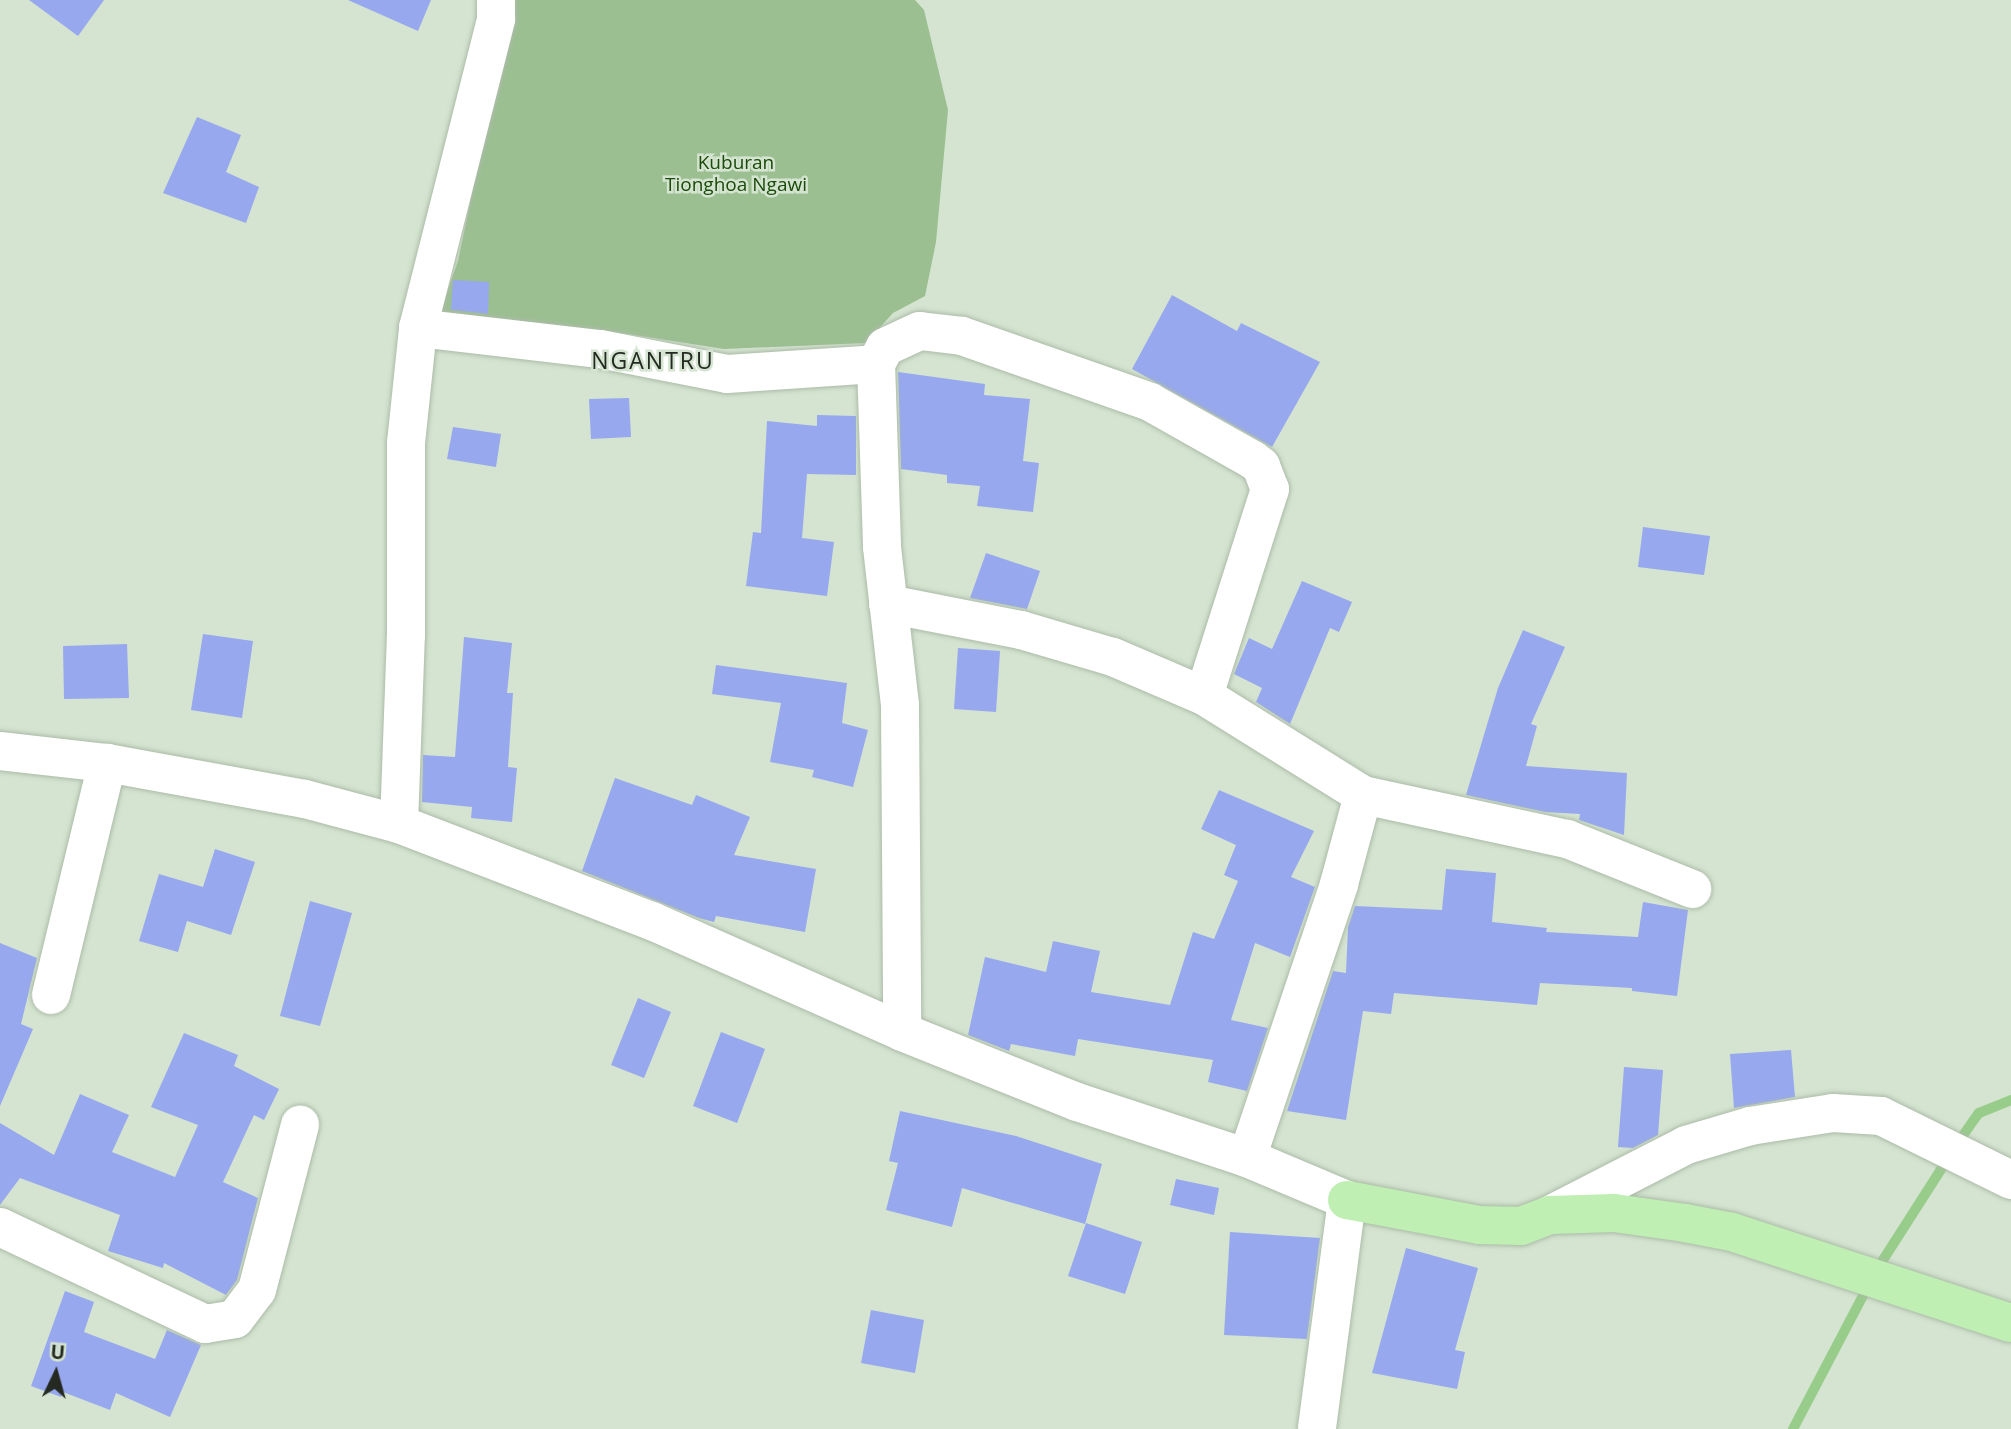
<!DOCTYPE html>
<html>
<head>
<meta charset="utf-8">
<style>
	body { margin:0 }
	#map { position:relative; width:2011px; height:1429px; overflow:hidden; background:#d4e4d0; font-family:"Open Sans",sans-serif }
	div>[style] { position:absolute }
	.green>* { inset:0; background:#9bbf91 }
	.stream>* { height:10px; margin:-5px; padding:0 5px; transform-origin:5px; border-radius:5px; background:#98cc8b }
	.building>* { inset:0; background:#97a8ee }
	.roads { filter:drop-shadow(0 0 2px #acbba8) drop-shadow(0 0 2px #acbba8) }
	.minor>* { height:38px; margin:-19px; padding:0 19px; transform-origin:19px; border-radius:19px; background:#fff }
	.major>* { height:38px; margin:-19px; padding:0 19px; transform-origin:19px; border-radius:19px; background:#bfefb2 }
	span { translate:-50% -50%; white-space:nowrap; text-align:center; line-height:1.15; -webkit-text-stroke:5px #d4e4d0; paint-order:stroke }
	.park-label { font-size:19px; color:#1b4b0a }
	.quarter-label { font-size:23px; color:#242a22; letter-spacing:2px }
	.north { position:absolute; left:21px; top:1338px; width:70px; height:70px; -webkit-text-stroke:5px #d4e4d0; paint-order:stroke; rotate:5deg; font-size:19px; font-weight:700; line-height:28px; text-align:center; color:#242a22 }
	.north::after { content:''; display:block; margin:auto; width:24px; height:32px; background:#242a22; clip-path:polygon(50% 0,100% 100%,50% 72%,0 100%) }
</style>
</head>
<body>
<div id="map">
	<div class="green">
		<div style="clip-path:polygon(512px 0,915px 0,924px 10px,948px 110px,936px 242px,925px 296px,893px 313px,866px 343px,724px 349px,602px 330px,438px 318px,458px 261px)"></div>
	</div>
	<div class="stream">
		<div style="left:1957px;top:1144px;width:38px;rotate:-55deg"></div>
		<div style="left:1979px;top:1113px;width:35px;rotate:-22deg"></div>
		<div style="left:1876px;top:1271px;width:135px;rotate:-57.4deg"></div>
		<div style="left:1793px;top:1429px;width:164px;rotate:-62.3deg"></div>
	</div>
	<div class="building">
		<div style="clip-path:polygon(29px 0,104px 0,78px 36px)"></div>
		<div style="clip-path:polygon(348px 0,431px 0,418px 31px)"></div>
		<div style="clip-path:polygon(197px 117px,241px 135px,226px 172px,259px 187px,246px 223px,163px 193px)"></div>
		<div style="clip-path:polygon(453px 280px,489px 282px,488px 314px,451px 310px)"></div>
		<div style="clip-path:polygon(1172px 295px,1237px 331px,1241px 323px,1320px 362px,1272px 447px,1132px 369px)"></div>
		<div style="clip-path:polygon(898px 372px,985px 384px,984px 395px,1030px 399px,1023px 461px,1039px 463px,1033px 512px,977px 506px,980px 486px,947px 483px,947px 475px,901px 469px)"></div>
		<div style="clip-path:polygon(629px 398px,631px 437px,591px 439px,589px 399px)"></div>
		<div style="clip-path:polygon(817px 415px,856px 416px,856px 475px,807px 474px,802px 538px,834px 542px,827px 596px,746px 586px,753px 532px,761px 533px,767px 421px,817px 426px)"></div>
		<div style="clip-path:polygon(453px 427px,501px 434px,496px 467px,447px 459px)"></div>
		<div style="clip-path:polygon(1643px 527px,1710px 536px,1704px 575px,1638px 567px)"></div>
		<div style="clip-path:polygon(986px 553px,1040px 571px,1027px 609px,970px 598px)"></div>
		<div style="clip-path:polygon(1302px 581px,1352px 602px,1339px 632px,1330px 628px,1290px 724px,1256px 702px,1262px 688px,1234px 674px,1249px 638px,1272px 649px)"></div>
		<div style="clip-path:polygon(1523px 630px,1565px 647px,1531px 724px,1537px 726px,1526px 766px,1627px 773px,1624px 835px,1579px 820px,1580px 814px,1545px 812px,1466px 795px,1498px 688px)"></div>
		<div style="clip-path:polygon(203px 634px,253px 641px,242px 718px,191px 710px)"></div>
		<div style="clip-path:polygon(464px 637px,512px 643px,507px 693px,513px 693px,508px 767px,517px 768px,512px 822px,471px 818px,472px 807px,422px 802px,423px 755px,455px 757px)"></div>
		<div style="clip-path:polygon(127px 644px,129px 698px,64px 699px,63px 646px)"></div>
		<div style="clip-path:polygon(958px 648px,1000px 651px,996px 712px,954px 709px)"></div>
		<div style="clip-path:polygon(716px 665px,847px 683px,842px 723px,868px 730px,853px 787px,812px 777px,814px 770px,770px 762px,781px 703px,712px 694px)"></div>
		<div style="clip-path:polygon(615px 778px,692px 805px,696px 795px,750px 817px,734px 855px,816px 869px,805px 932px,716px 916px,714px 922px,699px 918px,582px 871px)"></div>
		<div style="clip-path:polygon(1219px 790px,1314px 831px,1291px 877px,1315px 887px,1290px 957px,1255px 943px,1231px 1020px,1268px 1028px,1247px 1091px,1208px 1082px,1213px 1060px,1078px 1039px,1075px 1056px,1011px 1044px,1009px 1051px,968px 1035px,985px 957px,1046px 972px,1053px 941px,1100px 951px,1091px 992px,1170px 1005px,1193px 932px,1214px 939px,1238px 881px,1224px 875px,1236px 845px,1201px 829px)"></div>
		<div style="clip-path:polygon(215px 849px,255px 862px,231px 935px,187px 921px,178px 952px,139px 941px,159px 874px,203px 887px)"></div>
		<div style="clip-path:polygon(1446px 869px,1496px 873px,1492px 922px,1547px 928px,1546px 932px,1638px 937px,1643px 902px,1688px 910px,1677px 996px,1632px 991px,1632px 988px,1540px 983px,1537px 1005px,1394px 993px,1391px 1014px,1363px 1011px,1346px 1120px,1287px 1111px,1333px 971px,1346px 973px,1348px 927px,1355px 906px,1442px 910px)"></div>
		<div style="clip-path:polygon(310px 901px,352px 913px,320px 1026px,280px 1016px)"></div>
		<div style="clip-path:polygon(0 943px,37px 958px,21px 1024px,33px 1029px,0 1106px)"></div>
		<div style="clip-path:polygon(638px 998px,671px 1012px,644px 1078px,611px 1065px)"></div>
		<div style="clip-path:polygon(721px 1032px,765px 1049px,737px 1123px,693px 1106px)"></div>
		<div style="clip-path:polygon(184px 1033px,238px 1055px,234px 1066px,279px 1089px,264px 1120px,254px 1115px,223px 1182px,258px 1198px,237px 1280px,226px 1295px,164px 1263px,163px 1268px,108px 1251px,120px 1215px,20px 1178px,0 1205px,0 1123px,54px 1155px,80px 1094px,129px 1115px,112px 1152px,175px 1177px,198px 1125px,151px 1107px)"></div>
		<div style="clip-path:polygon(1791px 1050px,1795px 1097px,1734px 1108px,1730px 1054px)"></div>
		<div style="clip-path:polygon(1624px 1067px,1663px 1070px,1658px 1135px,1633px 1148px,1618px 1147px)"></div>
		<div style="clip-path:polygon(900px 1111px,1016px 1136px,1102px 1164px,1085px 1224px,962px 1188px,952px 1227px,886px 1210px,898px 1163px,889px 1161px)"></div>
		<div style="clip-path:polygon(1176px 1179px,1219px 1188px,1214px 1215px,1170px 1205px)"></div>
		<div style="clip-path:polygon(1086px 1223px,1142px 1242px,1125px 1294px,1068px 1276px)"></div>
		<div style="clip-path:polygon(1230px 1232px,1320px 1238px,1307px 1339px,1224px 1335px)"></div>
		<div style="clip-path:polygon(1406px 1248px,1478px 1268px,1455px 1350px,1465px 1352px,1457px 1389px,1372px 1373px)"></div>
		<div style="clip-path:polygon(65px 1291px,94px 1302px,84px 1332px,155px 1359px,167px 1330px,201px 1345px,170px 1417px,116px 1393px,110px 1410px,63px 1392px,61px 1397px,31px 1386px)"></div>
		<div style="clip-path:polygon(871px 1310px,924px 1320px,915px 1373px,861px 1363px)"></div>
	</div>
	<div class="roads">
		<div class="minor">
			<div style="left:418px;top:328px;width:183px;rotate:6.6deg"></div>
			<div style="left:600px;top:349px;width:129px;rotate:11.1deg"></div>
			<div style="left:727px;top:374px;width:149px;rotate:-3.8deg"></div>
			<div style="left:876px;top:364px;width:19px;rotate:-62deg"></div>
			<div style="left:885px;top:347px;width:38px;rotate:-25deg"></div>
			<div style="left:920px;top:331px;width:42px;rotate:6.8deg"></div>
			<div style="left:962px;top:336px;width:199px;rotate:19.3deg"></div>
			<div style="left:1150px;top:402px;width:118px;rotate:29.4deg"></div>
			<div style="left:1253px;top:460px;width:10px;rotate:37deg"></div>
			<div style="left:1261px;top:466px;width:25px;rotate:69deg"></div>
			<div style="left:1270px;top:489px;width:217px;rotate:107.7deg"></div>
			<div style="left:876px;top:364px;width:183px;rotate:88.1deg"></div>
			<div style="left:882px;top:547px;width:159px;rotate:83.5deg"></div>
			<div style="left:900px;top:705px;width:327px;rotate:89.6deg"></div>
			<div style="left:888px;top:604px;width:136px;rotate:11.1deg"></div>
			<div style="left:1021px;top:630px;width:96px;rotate:16.4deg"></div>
			<div style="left:1113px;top:657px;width:99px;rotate:23.2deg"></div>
			<div style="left:1204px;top:696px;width:187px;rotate:31.9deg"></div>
			<div style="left:1363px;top:795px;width:209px;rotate:12.2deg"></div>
			<div style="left:1567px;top:839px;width:135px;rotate:21.8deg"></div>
			<div style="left:0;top:751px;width:108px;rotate:6.4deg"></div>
			<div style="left:107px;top:763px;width:201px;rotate:10.3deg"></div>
			<div style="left:305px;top:799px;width:97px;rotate:14.9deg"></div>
			<div style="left:399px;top:824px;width:271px;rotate:21deg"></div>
			<div style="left:652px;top:921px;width:274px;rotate:23.9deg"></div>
			<div style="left:902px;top:1032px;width:188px;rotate:21.8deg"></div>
			<div style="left:1077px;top:1102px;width:179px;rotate:18.2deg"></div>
			<div style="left:1247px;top:1158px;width:108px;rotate:22.8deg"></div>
			<div style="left:1347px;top:1200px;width:231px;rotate:97.5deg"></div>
			<div style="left:399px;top:824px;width:189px;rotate:-87.9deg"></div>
			<div style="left:406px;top:635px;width:192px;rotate:-90deg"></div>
			<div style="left:406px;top:443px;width:116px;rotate:-84deg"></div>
			<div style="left:418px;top:328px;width:319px;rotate:-75.8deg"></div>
			<div style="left:496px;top:19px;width:19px;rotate:-90deg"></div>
			<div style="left:51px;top:995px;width:239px;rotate:-76.4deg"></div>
			<div style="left:1247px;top:1158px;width:289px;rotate:-71.4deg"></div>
			<div style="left:1339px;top:884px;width:92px;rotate:-74.9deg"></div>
			<div style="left:1550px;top:1215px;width:153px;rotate:-27.2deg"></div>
			<div style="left:1686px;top:1145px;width:67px;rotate:-16.5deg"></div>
			<div style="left:1750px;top:1126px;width:84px;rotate:-8.9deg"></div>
			<div style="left:1833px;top:1113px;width:48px;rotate:3.6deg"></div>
			<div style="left:1881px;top:1116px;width:145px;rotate:26.2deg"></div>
			<div style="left:0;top:1227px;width:227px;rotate:25.3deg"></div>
			<div style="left:205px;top:1324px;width:30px;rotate:-9deg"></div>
			<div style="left:235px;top:1319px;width:36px;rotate:-53deg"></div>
			<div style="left:257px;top:1290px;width:171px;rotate:-75.4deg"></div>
		</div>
		<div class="major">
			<div style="left:1347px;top:1200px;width:134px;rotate:10.7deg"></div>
			<div style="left:1479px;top:1225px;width:42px;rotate:1.4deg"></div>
			<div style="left:1521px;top:1226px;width:31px;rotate:-21deg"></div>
			<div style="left:1550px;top:1215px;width:64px;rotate:-1.8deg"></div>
			<div style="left:1614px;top:1213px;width:72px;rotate:8deg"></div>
			<div style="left:1685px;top:1223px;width:48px;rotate:10.8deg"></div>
			<div style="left:1732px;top:1232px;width:293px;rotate:18.1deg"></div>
		</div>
	</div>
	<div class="park-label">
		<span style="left:736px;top:174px">Kuburan<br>Tionghoa Ngawi</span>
	</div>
	<div class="quarter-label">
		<span style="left:653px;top:360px">NGANTRU</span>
	</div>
	<div class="north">U</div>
</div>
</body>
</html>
